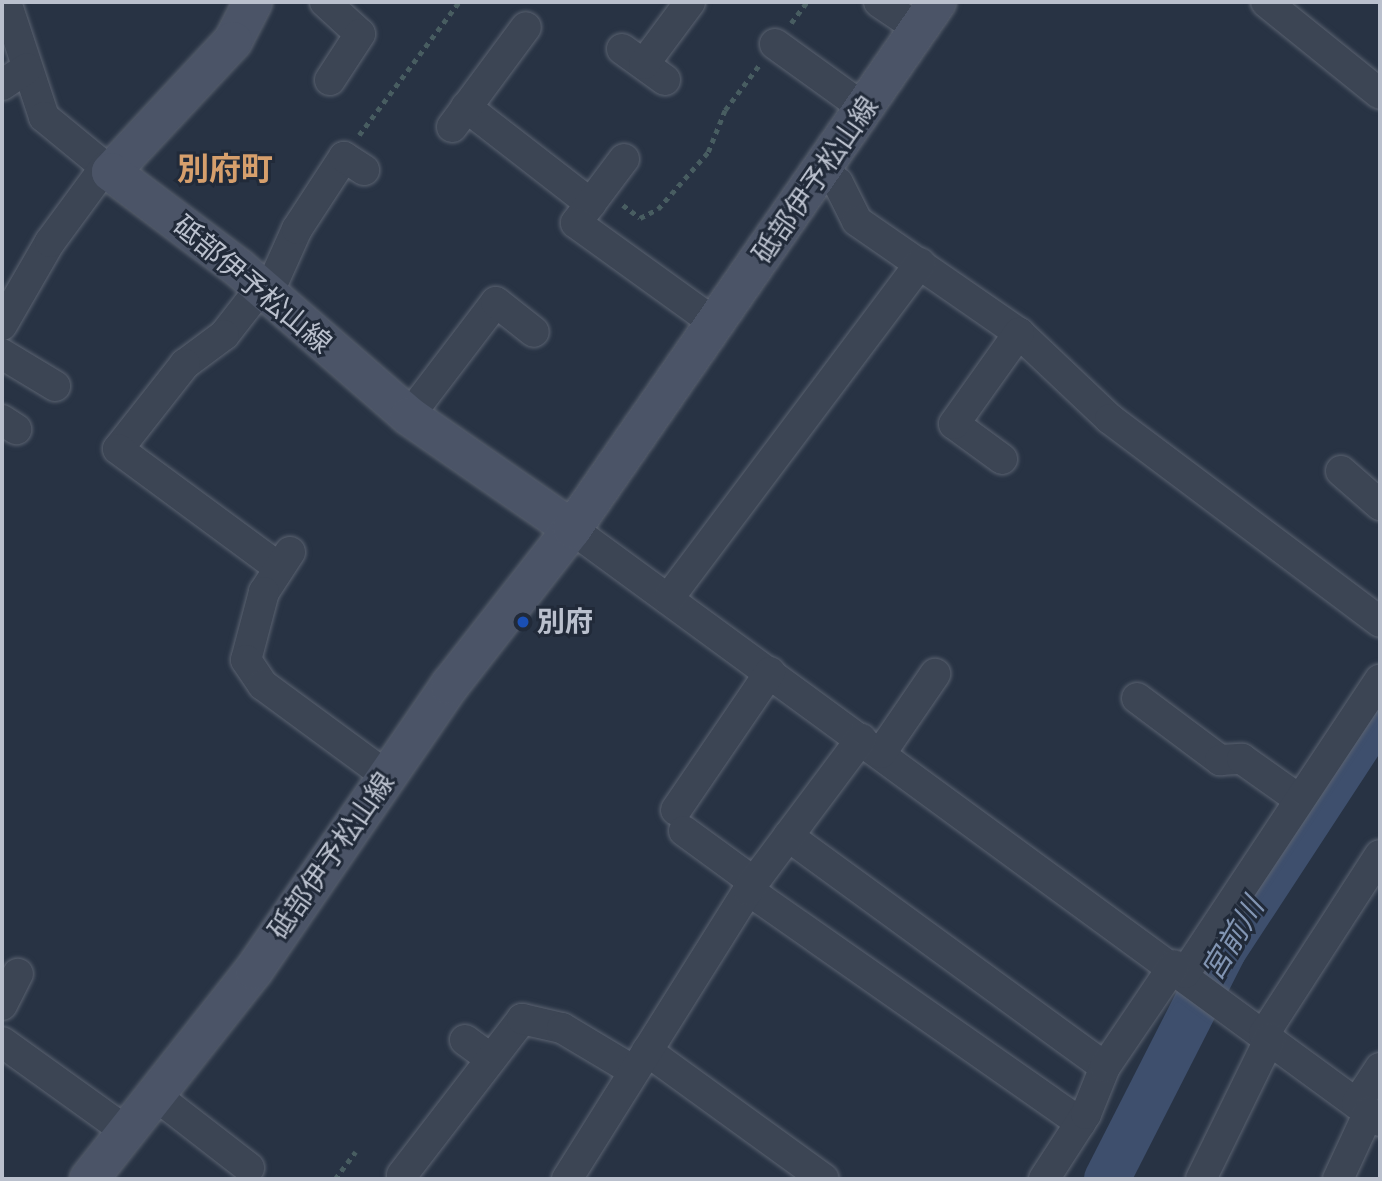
<!DOCTYPE html>
<html>
<head>
<meta charset="utf-8">
<style>
	body { margin:0 }
	#map { position:relative; width:1382px; height:1181px; overflow:hidden; background:#283344; font-family:Jost,"Noto Sans JP",sans-serif }
	div>[style] { position:absolute }
	.river>* { height:46px; margin:-23px; padding:0 23px; transform-origin:23px; border-radius:23px; background:#3e4f6d }
	.path>* { height:4.5px; margin-top:-2.25px; transform-origin:0; background:repeating-linear-gradient(90deg,#485d61 0 5px,transparent 0 10px) }
	.roads { filter:drop-shadow(0 0 2px #5b6371) drop-shadow(0 0 2px #5b6371) }
	.minor>* { height:30px; margin:-15px; padding:0 15px; transform-origin:15px; border-radius:15px; background:#3c4554 }
	.secondary>* { height:38px; margin:-19px; padding:0 19px; transform-origin:19px; border-radius:19px; background:#4b5467 }
	.dots>* { width:19px; height:19px; translate:-50% -50%; box-sizing:border-box; border:4px solid #212a39; border-radius:50% }
	span { translate:-50% -50%; white-space:nowrap; text-align:center; line-height:1.15; -webkit-text-stroke:6px #212a39; paint-order:stroke }
	.street-label { font-size:28px; color:#bac0cd }
	.poi-label { font-size:28px; color:#bac0cd; font-weight:700 }
	.left { translate:0 -50%; text-align:left }
	.water-label { font-size:30px; color:#8295b3; font-style:italic }
	.quarter-label { font-size:32px; color:#d69f6c; font-weight:700 }
	.frame { position:absolute; inset:0; border:4px solid #bac0cd; pointer-events:none }
</style>
</head>
<body>
<div id="map">
	<div class="river">
		<div style="left:1107px;top:1179px;width:256px;rotate:-63deg"></div>
		<div style="left:1223px;top:951px;width:287px;rotate:-56.8deg"></div>
	</div>
	<div class="path">
		<div style="left:791px;top:23px;width:26px;rotate:-53deg"></div>
		<div style="left:359px;top:135px;width:166px;rotate:-53.1deg"></div>
		<div style="left:623px;top:205px;width:21px;rotate:37deg"></div>
		<div style="left:640px;top:218px;width:20px;rotate:-27deg"></div>
		<div style="left:658px;top:209px;width:76px;rotate:-48.7deg"></div>
		<div style="left:708px;top:152px;width:45px;rotate:-68deg"></div>
		<div style="left:725px;top:110px;width:58px;rotate:-52.7deg"></div>
		<div style="left:335px;top:1179px;width:34px;rotate:-53deg"></div>
	</div>
	<div class="roads">
		<div class="minor">
			<div style="left:6px;top:2px;width:121px;rotate:71.7deg"></div>
			<div style="left:44px;top:117px;width:87px;rotate:39.4deg"></div>
			<div style="left:325px;top:2px;width:47px;rotate:42.4deg"></div>
			<div style="left:360px;top:34px;width:55px;rotate:123.1deg"></div>
			<div style="left:879px;top:2px;width:48px;rotate:34deg"></div>
			<div style="left:1266px;top:2px;width:146px;rotate:38.9deg"></div>
			<div style="left:775px;top:44px;width:111px;rotate:35.8deg"></div>
			<div style="left:622px;top:49px;width:53px;rotate:35.8deg"></div>
			<div style="left:644px;top:64px;width:77px;rotate:-53.4deg"></div>
			<div style="left:2px;top:85px;width:30px;rotate:-34deg"></div>
			<div style="left:466px;top:107px;width:158px;rotate:37.8deg"></div>
			<div style="left:452px;top:127px;width:124px;rotate:-53.5deg"></div>
			<div style="left:624px;top:159px;width:80px;rotate:126.9deg"></div>
			<div style="left:576px;top:223px;width:173px;rotate:35.8deg"></div>
			<div style="left:824px;top:171px;width:18px;rotate:41deg"></div>
			<div style="left:838px;top:183px;width:42px;rotate:63.4deg"></div>
			<div style="left:857px;top:221px;width:197px;rotate:34.7deg"></div>
			<div style="left:1019px;top:333px;width:125px;rotate:43.4deg"></div>
			<div style="left:1110px;top:419px;width:338px;rotate:36.9deg"></div>
			<div style="left:260px;top:289px;width:58px;rotate:128deg"></div>
			<div style="left:224px;top:335px;width:49px;rotate:143.4deg"></div>
			<div style="left:185px;top:364px;width:108px;rotate:128.2deg"></div>
			<div style="left:118px;top:449px;width:199px;rotate:36.4deg"></div>
			<div style="left:267px;top:296px;width:73px;rotate:-65.9deg"></div>
			<div style="left:297px;top:229px;width:86px;rotate:-56.9deg"></div>
			<div style="left:344px;top:157px;width:24px;rotate:33deg"></div>
			<div style="left:2px;top:325px;width:96px;rotate:-60deg"></div>
			<div style="left:50px;top:242px;width:93px;rotate:-53.7deg"></div>
			<div style="left:2px;top:354px;width:62px;rotate:31.1deg"></div>
			<div style="left:409px;top:416px;width:143px;rotate:-52.7deg"></div>
			<div style="left:496px;top:302px;width:48px;rotate:38.3deg"></div>
			<div style="left:2px;top:420px;width:17px;rotate:33deg"></div>
			<div style="left:1002px;top:459px;width:59px;rotate:-143.9deg"></div>
			<div style="left:954px;top:424px;width:112px;rotate:-54.5deg"></div>
			<div style="left:1341px;top:471px;width:52px;rotate:41.1deg"></div>
			<div style="left:572px;top:529px;width:1002px;rotate:36.23deg"></div>
			<div style="left:290px;top:552px;width:48px;rotate:123deg"></div>
			<div style="left:264px;top:592px;width:70px;rotate:104.8deg"></div>
			<div style="left:246px;top:660px;width:30px;rotate:56deg"></div>
			<div style="left:263px;top:685px;width:154px;rotate:36.3deg"></div>
			<div style="left:668px;top:599px;width:420px;rotate:-53.1deg"></div>
			<div style="left:1137px;top:698px;width:104px;rotate:36.8deg"></div>
			<div style="left:1220px;top:760px;width:22px;rotate:-3deg"></div>
			<div style="left:1242px;top:759px;width:67px;rotate:35.3deg"></div>
			<div style="left:881px;top:753px;width:96px;rotate:-55.6deg"></div>
			<div style="left:676px;top:810px;width:167px;rotate:-55.7deg"></div>
			<div style="left:684px;top:831px;width:87px;rotate:36.1deg"></div>
			<div style="left:788px;top:836px;width:392px;rotate:36.1deg"></div>
			<div style="left:748px;top:890px;width:406px;rotate:35deg"></div>
			<div style="left:1185px;top:973px;width:352px;rotate:-56.4deg"></div>
			<div style="left:2px;top:1005px;width:35px;rotate:-63deg"></div>
			<div style="left:1264px;top:1034px;width:213px;rotate:-57.1deg"></div>
			<div style="left:465px;top:1040px;width:32px;rotate:36deg"></div>
			<div style="left:2px;top:1042px;width:153px;rotate:35.7deg"></div>
			<div style="left:647px;top:1051px;width:218px;rotate:35.9deg"></div>
			<div style="left:155px;top:1095px;width:119px;rotate:37.8deg"></div>
			<div style="left:1357px;top:1103px;width:42px;rotate:-56.7deg"></div>
			<div style="left:402px;top:1175px;width:197px;rotate:-52.4deg"></div>
			<div style="left:522px;top:1019px;width:41px;rotate:12.7deg"></div>
			<div style="left:562px;top:1028px;width:84px;rotate:30.8deg"></div>
			<div style="left:567px;top:1179px;width:341px;rotate:-57.9deg"></div>
			<div style="left:748px;top:890px;width:189px;rotate:-53.2deg"></div>
			<div style="left:1044px;top:1179px;width:77px;rotate:-57.1deg"></div>
			<div style="left:1086px;top:1114px;width:51px;rotate:-68deg"></div>
			<div style="left:1105px;top:1067px;width:123px;rotate:-55.9deg"></div>
			<div style="left:1201px;top:1179px;width:157px;rotate:-63.9deg"></div>
			<div style="left:1338px;top:1179px;width:74px;rotate:-65.2deg"></div>
		</div>
		<div class="secondary">
			<div style="left:253px;top:2px;width:44px;rotate:117.1deg"></div>
			<div style="left:233px;top:41px;width:179px;rotate:133deg"></div>
			<div style="left:111px;top:172px;width:161px;rotate:36.9deg"></div>
			<div style="left:240px;top:269px;width:224px;rotate:41deg"></div>
			<div style="left:409px;top:416px;width:198px;rotate:34.7deg"></div>
			<div style="left:89px;top:1179px;width:266px;rotate:-51.7deg"></div>
			<div style="left:254px;top:970px;width:346px;rotate:-55.5deg"></div>
			<div style="left:450px;top:685px;width:198px;rotate:-52deg"></div>
			<div style="left:572px;top:529px;width:641px;rotate:-55.29deg"></div>
		</div>
	</div>
	<div class="dots">
		<div style="left:523px;top:622px;background:#1a4fb4"></div>
	</div>
	<div class="street-label">
		<span style="left:816px;top:180px;rotate:-55deg">砥部伊予松山線</span>
		<span style="left:252px;top:285px;rotate:40deg">砥部伊予松山線</span>
		<span style="left:332px;top:856px;rotate:-55deg">砥部伊予松山線</span>
	</div>
	<div class="poi-label">
		<span class="left" style="left:537px;top:622px">別府</span>
	</div>
	<div class="water-label">
		<span style="left:1233px;top:939px;rotate:-59deg">宮前川</span>
	</div>
	<div class="quarter-label">
		<span style="left:225px;top:169px">別府町</span>
	</div>
	<div class="frame"></div>
</div>
</body>
</html>
